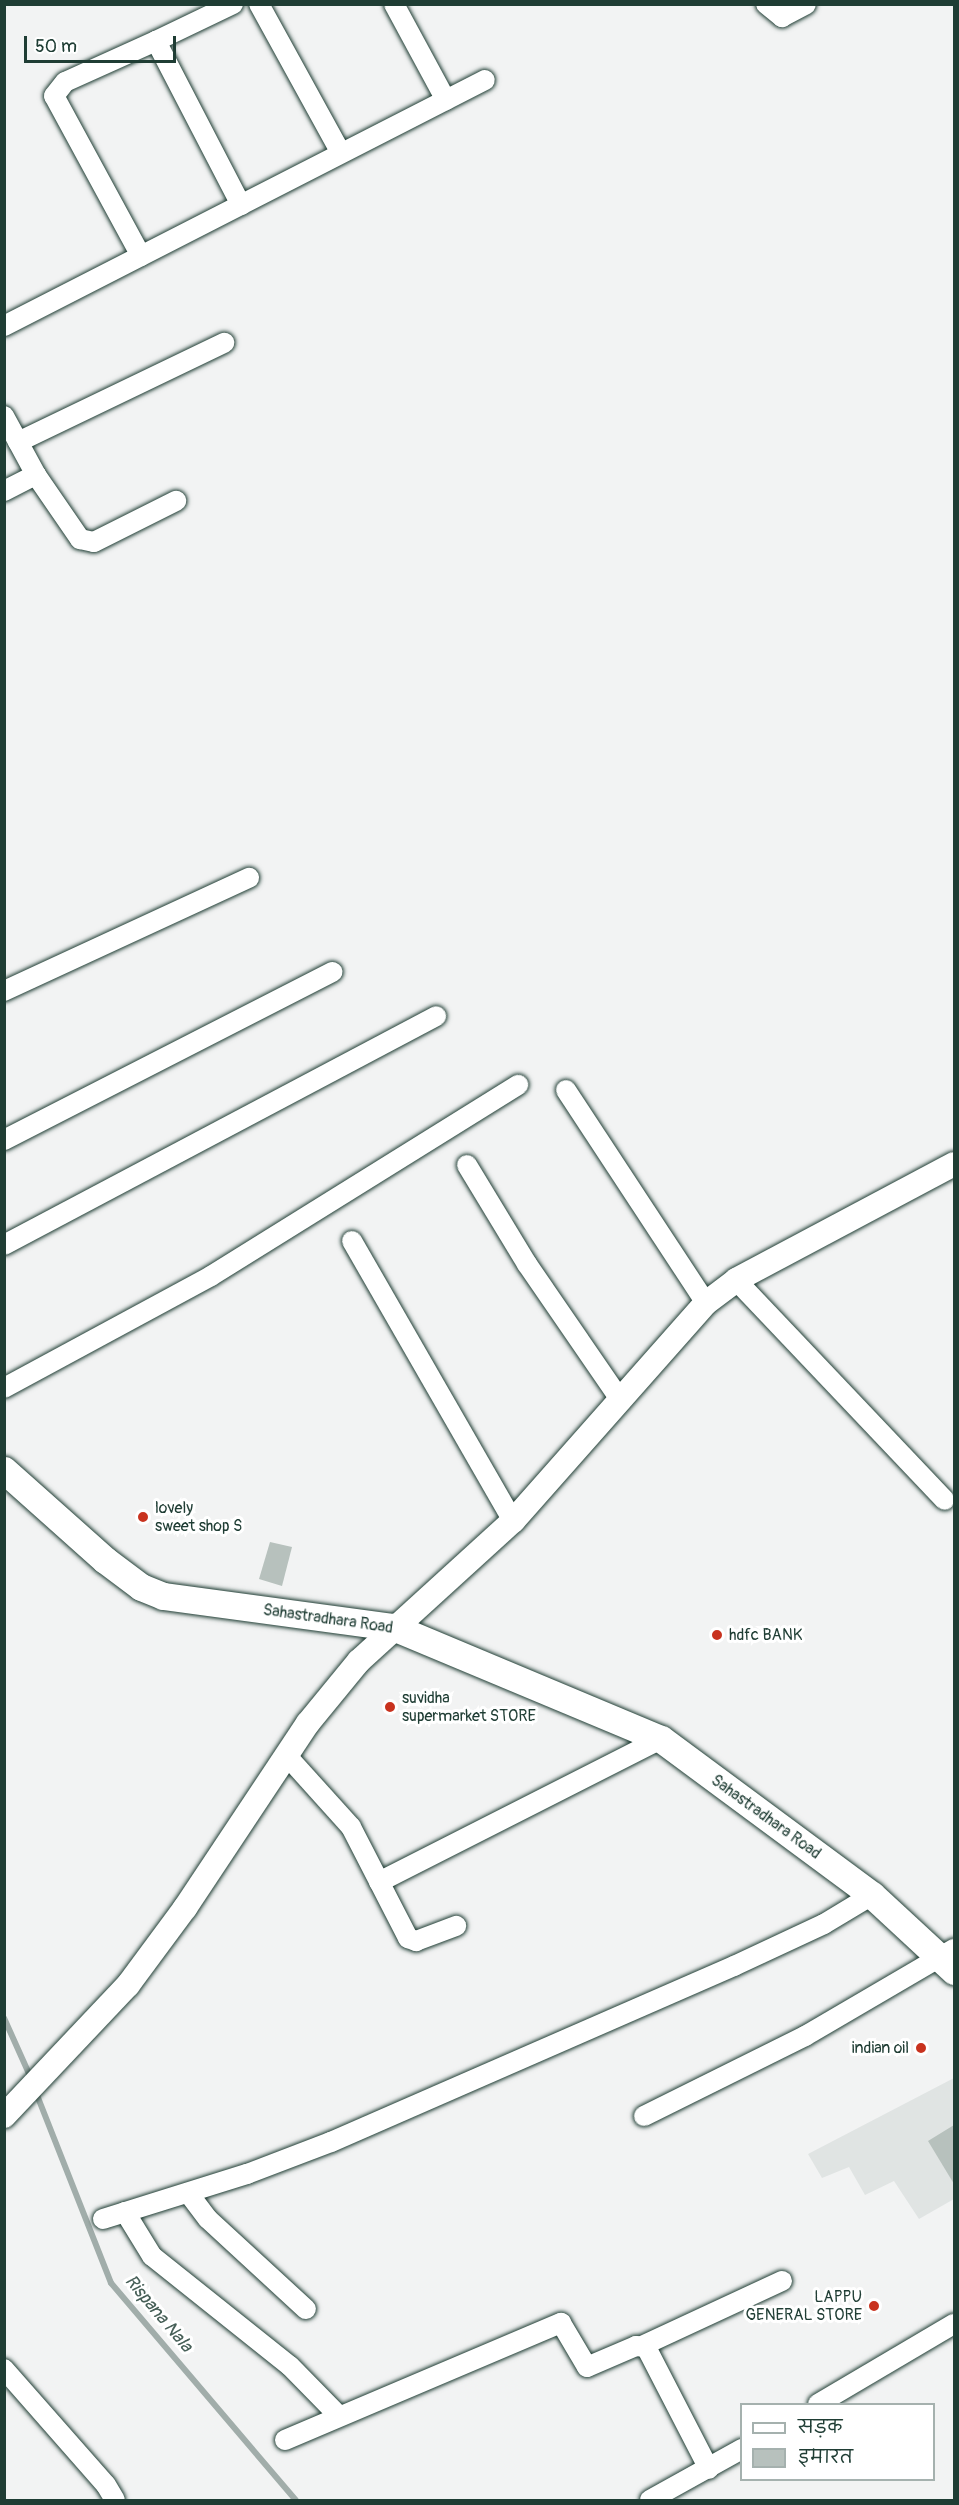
<!DOCTYPE html>
<html>
<head>
<meta charset="utf-8">
<style>
	body { margin:0 }
	#map { position:relative; width:959px; height:2505px; overflow:hidden; background:#f2f3f3; font-family:Pangolin,"Playpen Sans Deva",sans-serif }
	div>[style] { position:absolute }
	.built>* { inset:0; background:#e0e4e3 }
	.stream>* { height:6px; margin:-3px; padding:0 3px; transform-origin:3px; border-radius:3px; background:#a1adaa }
	.building>* { inset:0; background:#b7c1bd }
	.roads { filter:drop-shadow(0 0 2px #1f3d34) drop-shadow(0 0 2px #1f3d34) }
	.minor>* { height:20px; margin:-10px; padding:0 10px; transform-origin:10px; border-radius:10px; background:#fff }
	.tertiary>* { height:24px; margin:-12px; padding:0 12px; transform-origin:12px; border-radius:12px; background:#fff }
	.secondary>* { height:27px; margin:-13.5px; padding:0 13.5px; transform-origin:13.5px; border-radius:13.5px; background:#fff }
	.dots>* { width:16px; height:16px; translate:-50% -50%; box-sizing:border-box; border:3px solid #fff; border-radius:50% }
	span { translate:-50% -50%; white-space:nowrap; text-align:center; line-height:1.15; -webkit-text-stroke:6px #fff; paint-order:stroke }
	.poi-label { font-size:16px; color:#1f3d34 }
	.left { translate:0 -50%; text-align:left }
	.right { translate:-100% -50%; text-align:right }
	.street-label { font-size:16px; color:#1f3d34 }
	.water-label { font-size:18px; color:#465f57; font-style:italic }
	.frame { position:absolute; inset:0; border:6px solid #1f3d34; pointer-events:none }
	.legend { position:absolute; left:740px; top:2403px; width:195px; height:78px; box-sizing:border-box; background:#fff; border:2px solid #a5b1ae; margin:0; padding:8px 10px; list-style:none; font-size:18px; color:#1f3d34 }
	.legend li { display:flex; align-items:center; gap:12px; height:30px }
	.legend b { width:30px; border:2px solid #a5b1ae }
	.scale { position:absolute; left:24px; top:36px; width:152px; height:27px; box-sizing:border-box; border:3px solid #1f3d34; border-top:0; padding-left:8px; font-size:18px; line-height:21px; white-space:nowrap; color:#1f3d34; -webkit-text-stroke:4px #fff; paint-order:stroke }
</style>
</head>
<body>
<div id="map">
	<div class="built">
		<div style="clip-path:polygon(954px 2078px,954px 2199px,919px 2219px,894px 2181px,865px 2195px,849px 2167px,822px 2178px,808px 2154px)"></div>
	</div>
	<div class="stream">
		<div style="left:4px;top:2018px;width:66px;rotate:65.8deg"></div>
		<div style="left:35px;top:2090px;width:207px;rotate:68.5deg"></div>
		<div style="left:111px;top:2283px;width:285px;rotate:49.6deg"></div>
	</div>
	<div class="building">
		<div style="clip-path:polygon(270px 1542px,292px 1547px,282px 1586px,259px 1579px)"></div>
		<div style="clip-path:polygon(954px 2125px,954px 2184px,928px 2141px)"></div>
	</div>
	<div class="roads">
		<div class="minor">
			<div style="left:233px;top:4px;width:85px;rotate:154.3deg"></div>
			<div style="left:156px;top:41px;width:185px;rotate:62.6deg"></div>
			<div style="left:259px;top:4px;width:170px;rotate:61.2deg"></div>
			<div style="left:394px;top:4px;width:109px;rotate:61.6deg"></div>
			<div style="left:766px;top:4px;width:21px;rotate:39deg"></div>
			<div style="left:782px;top:17px;width:27px;rotate:-28deg"></div>
			<div style="left:141px;top:256px;width:182px;rotate:-118.5deg"></div>
			<div style="left:54px;top:96px;width:18px;rotate:-52deg"></div>
			<div style="left:65px;top:82px;width:100px;rotate:-24.3deg"></div>
			<div style="left:4px;top:326px;width:540px;rotate:-27.09deg"></div>
			<div style="left:4px;top:416px;width:67px;rotate:61.5deg"></div>
			<div style="left:36px;top:475px;width:78px;rotate:55.5deg"></div>
			<div style="left:80px;top:539px;width:14px;rotate:12deg"></div>
			<div style="left:94px;top:542px;width:92px;rotate:-26.6deg"></div>
			<div style="left:18px;top:442px;width:229px;rotate:-25.7deg"></div>
			<div style="left:4px;top:491px;width:36px;rotate:-27deg"></div>
			<div style="left:4px;top:991px;width:270px;rotate:-24.8deg"></div>
			<div style="left:566px;top:1090px;width:255px;rotate:56.7deg"></div>
			<div style="left:4px;top:1140px;width:369px;rotate:-27.1deg"></div>
			<div style="left:467px;top:1165px;width:116px;rotate:58.8deg"></div>
			<div style="left:527px;top:1264px;width:166px;rotate:55.5deg"></div>
			<div style="left:352px;top:1241px;width:323px;rotate:60.1deg"></div>
			<div style="left:4px;top:1245px;width:489px;rotate:-27.9deg"></div>
			<div style="left:736px;top:1280px;width:303px;rotate:46.5deg"></div>
			<div style="left:4px;top:1388px;width:235px;rotate:-28.4deg"></div>
			<div style="left:211px;top:1276px;width:362px;rotate:-31.9deg"></div>
			<div style="left:288px;top:1757px;width:94px;rotate:48deg"></div>
			<div style="left:351px;top:1827px;width:125px;rotate:62.8deg"></div>
			<div style="left:408px;top:1938px;width:9px;rotate:21deg"></div>
			<div style="left:416px;top:1941px;width:43px;rotate:-20.6deg"></div>
			<div style="left:379px;top:1882px;width:316px;rotate:-26.9deg"></div>
			<div style="left:644px;top:2116px;width:180px;rotate:-26.4deg"></div>
			<div style="left:805px;top:2036px;width:173px;rotate:-30.3deg"></div>
			<div style="left:189px;top:2194px;width:31px;rotate:53deg"></div>
			<div style="left:208px;top:2219px;width:133px;rotate:42.6deg"></div>
			<div style="left:125px;top:2212px;width:52px;rotate:58.5deg"></div>
			<div style="left:152px;top:2256px;width:176px;rotate:38.6deg"></div>
			<div style="left:290px;top:2366px;width:70px;rotate:45.6deg"></div>
			<div style="left:103px;top:2219px;width:151px;rotate:-17.4deg"></div>
			<div style="left:247px;top:2174px;width:90px;rotate:-20.9deg"></div>
			<div style="left:331px;top:2142px;width:440px;rotate:-23.6deg"></div>
			<div style="left:734px;top:1966px;width:99px;rotate:-25deg"></div>
			<div style="left:824px;top:1924px;width:56px;rotate:-31.1deg"></div>
			<div style="left:644px;top:2345px;width:152px;rotate:-24.9deg"></div>
			<div style="left:4px;top:2369px;width:154px;rotate:48.7deg"></div>
			<div style="left:106px;top:2485px;width:17px;rotate:59deg"></div>
			<div style="left:818px;top:2404px;width:158px;rotate:-30.5deg"></div>
			<div style="left:285px;top:2440px;width:300px;rotate:-23deg"></div>
			<div style="left:561px;top:2323px;width:51px;rotate:59.4deg"></div>
			<div style="left:587px;top:2367px;width:53px;rotate:-23.2deg"></div>
			<div style="left:636px;top:2346px;width:10px;rotate:6deg"></div>
			<div style="left:646px;top:2347px;width:137px;rotate:62.7deg"></div>
			<div style="left:650px;top:2500px;width:105px;rotate:-29deg"></div>
		</div>
		<div class="tertiary">
			<div style="left:4px;top:2116px;width:180px;rotate:-46.6deg"></div>
			<div style="left:128px;top:1985px;width:96px;rotate:-53.5deg"></div>
			<div style="left:185px;top:1908px;width:222px;rotate:-56.4deg"></div>
			<div style="left:308px;top:1723px;width:80px;rotate:-50.6deg"></div>
			<div style="left:359px;top:1661px;width:208px;rotate:-42.3deg"></div>
			<div style="left:513px;top:1521px;width:291px;rotate:-48.5deg"></div>
			<div style="left:706px;top:1303px;width:38px;rotate:-37deg"></div>
			<div style="left:736px;top:1280px;width:247px;rotate:-28deg"></div>
		</div>
		<div class="secondary">
			<div style="left:4px;top:1470px;width:135px;rotate:41.7deg"></div>
			<div style="left:105px;top:1560px;width:45px;rotate:36.9deg"></div>
			<div style="left:141px;top:1587px;width:24px;rotate:22deg"></div>
			<div style="left:163px;top:1596px;width:232px;rotate:7.7deg"></div>
			<div style="left:393px;top:1627px;width:290px;rotate:22.7deg"></div>
			<div style="left:661px;top:1739px;width:262px;rotate:36.5deg"></div>
			<div style="left:872px;top:1895px;width:112px;rotate:42.8deg"></div>
		</div>
	</div>
	<div class="dots">
		<div style="left:143px;top:1517px;background:#c8321e"></div>
		<div style="left:717px;top:1635px;background:#c8321e"></div>
		<div style="left:390px;top:1707px;background:#c8321e"></div>
		<div style="left:921px;top:2048px;background:#c8321e"></div>
		<div style="left:874px;top:2306px;background:#c8321e"></div>
	</div>
	<div class="poi-label">
		<span class="left" style="left:155px;top:1517px">lovely<br>sweet shop S</span>
		<span class="left" style="left:729px;top:1635px">hdfc BANK</span>
		<span class="left" style="left:402px;top:1707px">suvidha<br>supermarket STORE</span>
		<span class="right" style="left:909px;top:2048px">indian oil</span>
		<span class="right" style="left:862px;top:2306px">LAPPU<br>GENERAL STORE</span>
	</div>
	<div class="street-label">
		<span style="left:328px;top:1619px;rotate:8deg">Sahastradhara Road</span>
		<span style="left:766px;top:1817px;rotate:36deg">Sahastradhara Road</span>
	</div>
	<div class="water-label">
		<span style="left:158px;top:2314px;rotate:50deg">Rispana Nala</span>
	</div>
	<div class="frame"></div>
	<ul class="legend">
	<li><b style="height:8px;background:#fff"></b>सड़क</li>
	<li><b style="height:16px;background:#b7c1bd"></b>इमारत</li>
	</ul>
	<div class="scale">50 m</div>
</div>
</body>
</html>
